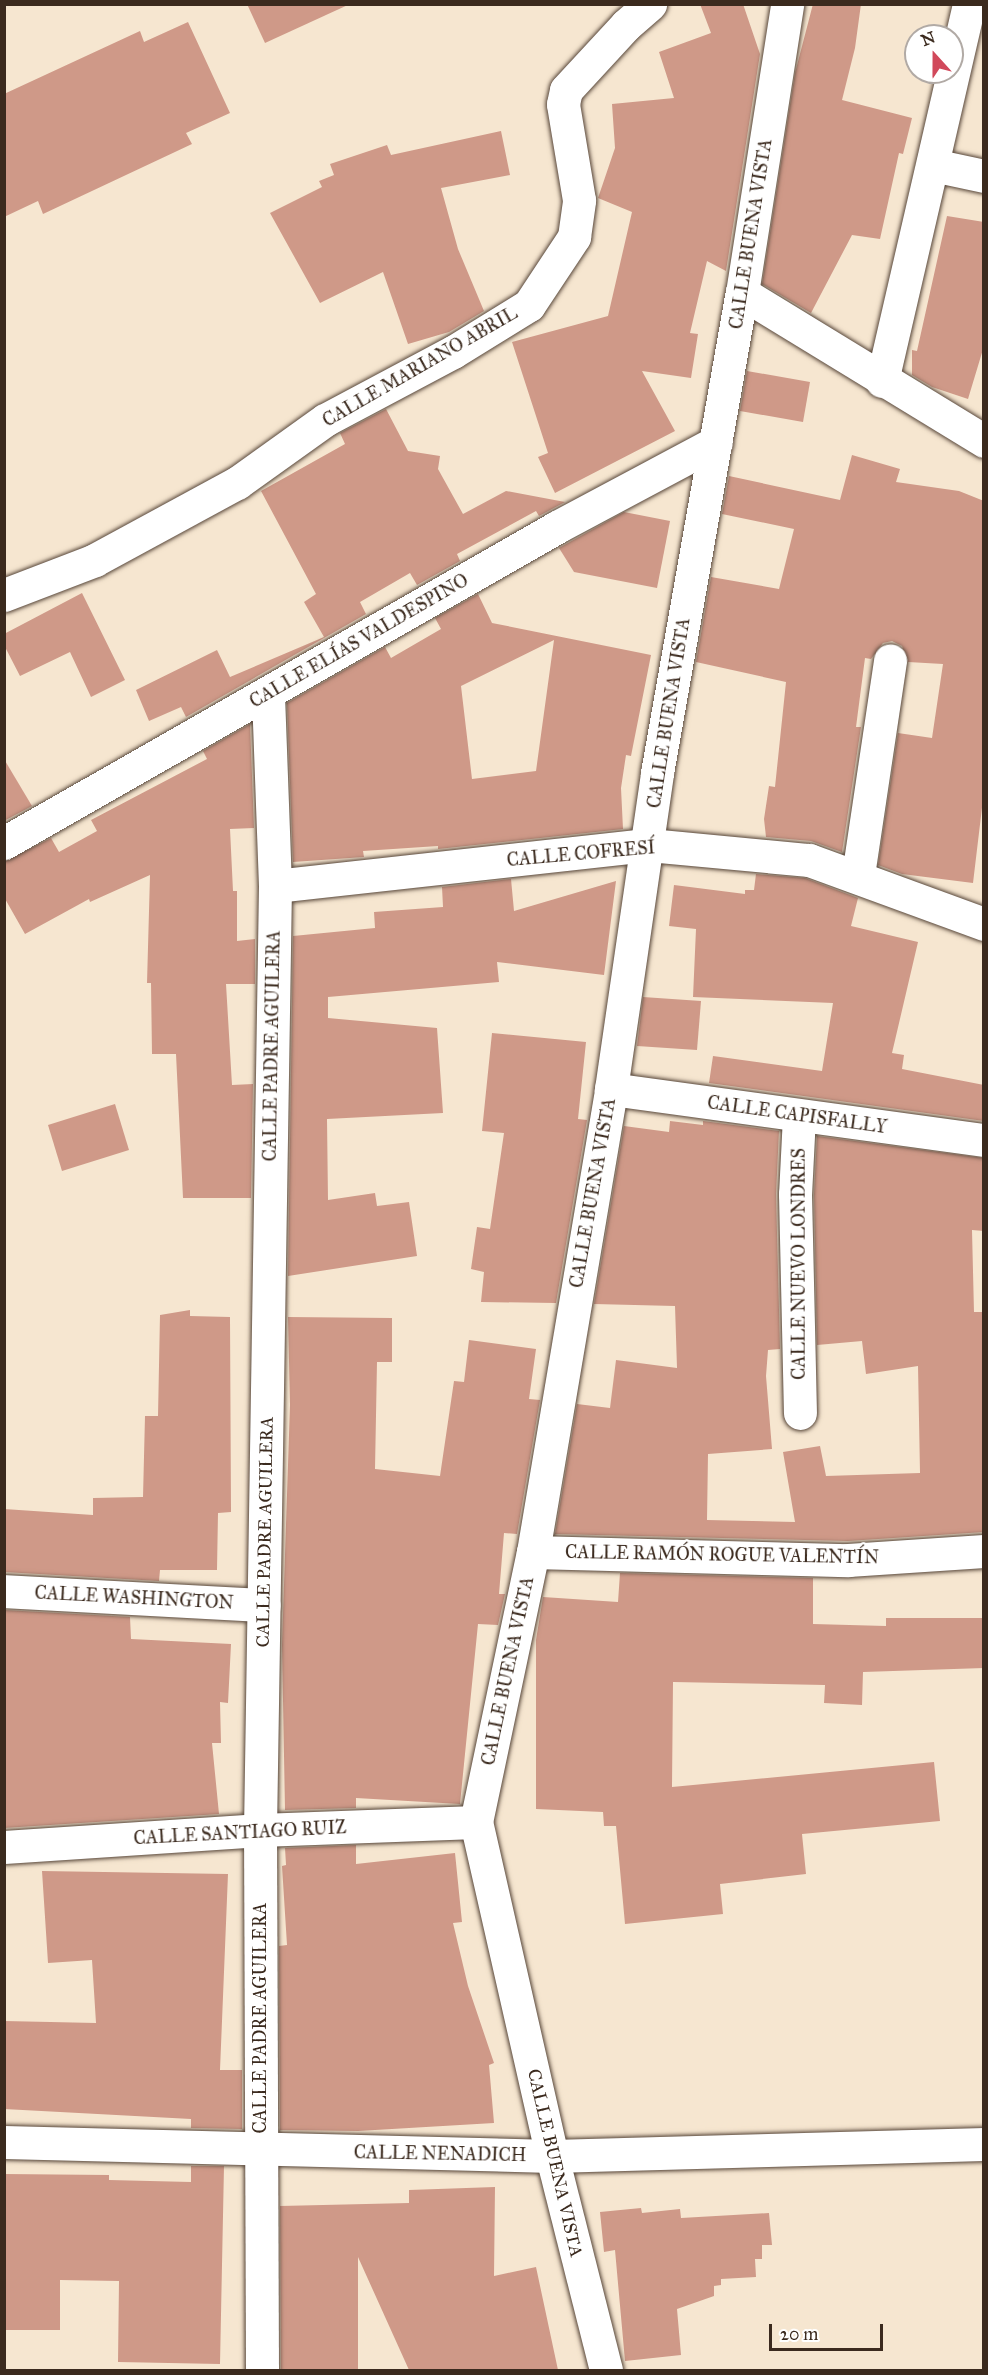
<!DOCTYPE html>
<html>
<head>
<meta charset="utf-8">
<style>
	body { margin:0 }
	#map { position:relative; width:988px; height:2375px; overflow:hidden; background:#f6e6d0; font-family:"IM FELL Great Primer",serif }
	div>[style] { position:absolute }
	.building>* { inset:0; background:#cf9988 }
	.roads { filter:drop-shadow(0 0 2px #574639) drop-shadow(0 0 2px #574639) }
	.minor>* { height:33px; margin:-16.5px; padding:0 16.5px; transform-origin:16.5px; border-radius:16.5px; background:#fff }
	span { translate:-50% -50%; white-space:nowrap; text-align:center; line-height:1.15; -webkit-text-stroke:4.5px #fff; paint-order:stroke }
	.street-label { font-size:18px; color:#3b2a1e }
	.frame { position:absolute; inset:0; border:6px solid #3b2a1e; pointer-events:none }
	.north { position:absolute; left:904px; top:24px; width:60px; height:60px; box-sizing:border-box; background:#fff; border:2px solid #b1aaa5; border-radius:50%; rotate:339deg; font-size:16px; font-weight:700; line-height:24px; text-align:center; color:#3b2a1e }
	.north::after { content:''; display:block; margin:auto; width:21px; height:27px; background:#d1495b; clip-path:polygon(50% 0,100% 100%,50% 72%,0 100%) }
	.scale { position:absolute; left:769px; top:2324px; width:114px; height:27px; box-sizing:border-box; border:3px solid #3b2a1e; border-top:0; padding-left:8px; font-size:18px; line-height:21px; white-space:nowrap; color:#3b2a1e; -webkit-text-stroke:4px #fff; paint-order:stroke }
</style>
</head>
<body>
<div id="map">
	<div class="building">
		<div style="clip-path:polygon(247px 4px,350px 4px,265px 43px)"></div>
		<div style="clip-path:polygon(700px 4px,743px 4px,760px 54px,726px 271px,707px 261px,690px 333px,698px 334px,691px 378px,642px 371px,675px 431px,555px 493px,538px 457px,548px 453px,512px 342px,608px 316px,632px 212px,598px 198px,615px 148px,612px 104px,674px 98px,659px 52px,711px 33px)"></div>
		<div style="clip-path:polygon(813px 4px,861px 4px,855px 48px,842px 100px,912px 118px,903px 154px,899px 153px,880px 239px,852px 235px,811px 313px,762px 284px,795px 73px)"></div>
		<div style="clip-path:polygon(188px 22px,230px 113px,186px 133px,192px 144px,43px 214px,38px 201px,4px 217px,4px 94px,140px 31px,144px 42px)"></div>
		<div style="clip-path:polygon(501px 131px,510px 175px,441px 188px,458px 249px,484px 311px,449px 332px,408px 344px,383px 272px,320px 303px,270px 213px,322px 187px,319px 181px,334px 175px,330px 164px,387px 145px,391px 155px)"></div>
		<div style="clip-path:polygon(947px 216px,984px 222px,984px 346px,968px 399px,932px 387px,912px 375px,912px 350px,917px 351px)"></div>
		<div style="clip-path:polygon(747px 371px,810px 382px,803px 422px,740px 411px)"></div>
		<div style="clip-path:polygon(386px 409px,408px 451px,440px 456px,438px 469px,463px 514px,506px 491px,565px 502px,539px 516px,536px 511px,457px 554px,460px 561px,417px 585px,410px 573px,360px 602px,366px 614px,186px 717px,181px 707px,149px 721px,136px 690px,217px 650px,230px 677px,324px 637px,304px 602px,316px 594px,261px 491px,345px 444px,340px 433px)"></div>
		<div style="clip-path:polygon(852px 455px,900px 469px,896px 482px,959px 491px,984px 501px,984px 791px,973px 883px,902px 874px,878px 865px,898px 733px,932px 738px,943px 664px,908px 662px,902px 646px,892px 641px,883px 643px,871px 659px,865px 658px,856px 727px,861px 727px,842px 852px,811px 841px,766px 837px,764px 819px,769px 786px,775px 787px,786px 682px,696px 662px,711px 577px,779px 589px,794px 529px,722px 514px,729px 476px,840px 500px)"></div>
		<div style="clip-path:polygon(624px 512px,670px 521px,657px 588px,574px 572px,559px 548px)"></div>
		<div style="clip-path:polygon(82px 593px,125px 680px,91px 697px,70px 652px,20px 676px,4px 645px,4px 634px)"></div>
		<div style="clip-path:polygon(evenodd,478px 594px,492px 623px,651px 655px,631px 756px,626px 755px,621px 788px,623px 829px,438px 849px,438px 846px,363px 851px,364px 857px,293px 862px,287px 703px,385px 647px,391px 658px,441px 629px,435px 618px,478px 594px,554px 640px,536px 771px,472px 779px,461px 686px,554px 640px)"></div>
		<div style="clip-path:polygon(250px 724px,254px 828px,230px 829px,233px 891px,237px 891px,237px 941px,255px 939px,255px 984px,226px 984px,232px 1085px,253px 1084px,251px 1198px,183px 1198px,176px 1054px,152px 1054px,151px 983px,147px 983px,150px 875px,90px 902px,89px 899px,25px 934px,4px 897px,4px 862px,51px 838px,59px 852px,97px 831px,91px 820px,207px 759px,203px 751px)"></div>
		<div style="clip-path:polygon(4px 759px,32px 806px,4px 821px)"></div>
		<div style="clip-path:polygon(756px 874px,805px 878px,858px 898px,851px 926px,918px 942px,892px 1053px,904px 1055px,902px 1069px,984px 1085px,984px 1121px,709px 1083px,713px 1056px,822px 1071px,833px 1003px,693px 997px,696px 929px,669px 926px,674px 885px,745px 894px,745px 890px,754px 890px)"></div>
		<div style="clip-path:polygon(511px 879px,514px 911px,616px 881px,604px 975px,497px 962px,499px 982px,328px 997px,328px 1018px,437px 1028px,443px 1113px,327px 1119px,328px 1200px,375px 1193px,377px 1206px,409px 1202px,417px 1256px,288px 1276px,293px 936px,375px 928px,374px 912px,443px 907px,442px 887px)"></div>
		<div style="clip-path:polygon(643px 997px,701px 1001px,697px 1050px,637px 1046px)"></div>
		<div style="clip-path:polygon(492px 1033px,586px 1042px,578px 1119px,587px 1120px,556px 1303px,481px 1302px,484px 1272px,471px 1269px,477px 1227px,490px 1229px,504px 1133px,482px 1131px)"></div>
		<div style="clip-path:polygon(115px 1104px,129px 1150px,62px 1171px,48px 1125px)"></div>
		<div style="clip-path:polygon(670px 1121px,703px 1125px,703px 1121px,779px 1131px,776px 1194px,780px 1349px,768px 1350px,766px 1376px,772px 1449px,708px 1454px,707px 1520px,795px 1522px,783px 1452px,820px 1446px,826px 1476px,920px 1473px,918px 1366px,866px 1374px,862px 1341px,817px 1345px,814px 1194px,817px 1136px,984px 1158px,984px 1231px,972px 1230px,974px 1312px,984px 1312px,984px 1532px,848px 1541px,555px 1534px,577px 1404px,610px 1408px,616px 1360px,677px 1368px,675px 1306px,594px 1304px,624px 1126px,669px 1132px)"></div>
		<div style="clip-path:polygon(190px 1310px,190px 1316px,230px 1317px,231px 1512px,218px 1513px,217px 1570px,160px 1570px,159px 1581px,4px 1572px,4px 1509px,93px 1515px,93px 1498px,143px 1497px,145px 1416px,158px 1416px,160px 1315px)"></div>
		<div style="clip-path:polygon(288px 1317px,392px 1318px,392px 1362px,377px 1362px,375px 1469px,440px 1476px,454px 1381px,464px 1382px,469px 1340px,536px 1349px,529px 1399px,540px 1400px,517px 1534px,504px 1533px,499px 1594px,505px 1594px,498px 1625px,478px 1624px,460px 1804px,356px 1798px,356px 1808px,285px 1810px,282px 1645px,290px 1405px)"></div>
		<div style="clip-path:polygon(620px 1573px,813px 1578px,813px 1624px,886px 1626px,886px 1618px,984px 1618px,984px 1668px,863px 1672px,862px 1705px,824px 1703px,825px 1685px,673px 1682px,672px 1787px,934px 1762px,940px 1821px,802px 1834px,806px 1874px,720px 1884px,723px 1914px,625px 1924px,616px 1826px,604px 1826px,603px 1812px,536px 1809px,536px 1640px,543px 1597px,618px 1602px)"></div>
		<div style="clip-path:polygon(4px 1610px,130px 1617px,131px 1639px,231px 1644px,228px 1703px,220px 1702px,221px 1743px,212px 1743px,219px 1814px,4px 1828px)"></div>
		<div style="clip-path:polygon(356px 1845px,356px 1864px,455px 1853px,462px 1922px,453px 1923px,468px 1986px,494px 2063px,489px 2065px,494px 2123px,358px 2131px,280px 2130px,279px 1946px,287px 1945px,282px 1866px,286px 1865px,285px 1848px)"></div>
		<div style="clip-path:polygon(42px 1871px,228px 1874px,220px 2070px,242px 2070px,242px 2129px,191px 2128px,191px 2119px,4px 2109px,4px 2021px,96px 2023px,92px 1960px,48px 1963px)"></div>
		<div style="clip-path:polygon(191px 2166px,224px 2166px,220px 2364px,118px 2362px,119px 2281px,60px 2280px,60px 2330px,4px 2330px,4px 2174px,109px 2175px,109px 2180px,191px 2182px)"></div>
		<div style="clip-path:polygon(495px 2187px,494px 2276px,536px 2267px,558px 2370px,409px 2370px,358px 2257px,358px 2370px,281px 2370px,280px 2206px,409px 2203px,409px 2190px)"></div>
		<div style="clip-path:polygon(641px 2208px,642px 2213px,680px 2209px,681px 2218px,769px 2213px,772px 2245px,762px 2245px,762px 2259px,755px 2259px,756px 2277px,721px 2279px,721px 2285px,714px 2286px,714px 2296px,677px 2309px,681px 2355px,625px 2361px,615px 2250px,604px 2252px,600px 2212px)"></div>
	</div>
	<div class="roads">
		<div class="minor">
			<div style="left:933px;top:165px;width:52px;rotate:12.2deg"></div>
			<div style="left:742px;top:293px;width:284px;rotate:31.4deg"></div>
			<div style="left:882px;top:381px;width:387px;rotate:-77deg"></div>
			<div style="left:4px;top:595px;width:97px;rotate:-21deg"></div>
			<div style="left:95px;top:560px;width:162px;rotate:-28.5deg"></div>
			<div style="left:237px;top:483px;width:108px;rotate:-35.6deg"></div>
			<div style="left:325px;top:420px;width:145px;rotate:-28deg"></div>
			<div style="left:453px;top:352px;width:89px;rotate:-31.7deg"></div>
			<div style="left:529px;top:305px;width:82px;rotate:-56.5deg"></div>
			<div style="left:574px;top:237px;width:37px;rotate:-82deg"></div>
			<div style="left:579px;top:200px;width:97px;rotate:-99.5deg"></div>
			<div style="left:563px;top:104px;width:14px;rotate:-78deg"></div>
			<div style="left:566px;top:90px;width:88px;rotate:-47.3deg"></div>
			<div style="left:626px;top:25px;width:32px;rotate:-41deg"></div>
			<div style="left:4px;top:843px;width:637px;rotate:-29.74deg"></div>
			<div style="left:557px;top:527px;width:180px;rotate:-28.1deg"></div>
			<div style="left:858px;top:875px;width:217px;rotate:-81.5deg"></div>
			<div style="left:275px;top:886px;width:376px;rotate:-6.3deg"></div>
			<div style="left:649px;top:845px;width:161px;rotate:5.4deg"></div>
			<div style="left:809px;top:860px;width:186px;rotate:20.1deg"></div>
			<div style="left:611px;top:1089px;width:376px;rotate:7.8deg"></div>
			<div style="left:799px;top:1116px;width:78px;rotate:92.9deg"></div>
			<div style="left:795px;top:1194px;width:219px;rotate:88.7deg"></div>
			<div style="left:533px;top:1552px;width:315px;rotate:1.5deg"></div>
			<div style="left:848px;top:1560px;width:136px;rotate:-3.8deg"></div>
			<div style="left:4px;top:1591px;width:260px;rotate:3.1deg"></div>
			<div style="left:4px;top:1847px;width:257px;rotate:-3.8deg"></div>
			<div style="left:260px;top:1830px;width:216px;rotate:-2.1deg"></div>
			<div style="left:4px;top:2142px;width:548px;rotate:1.46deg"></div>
			<div style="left:552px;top:2156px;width:432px;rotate:-1.6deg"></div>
			<div style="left:262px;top:2370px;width:540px;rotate:-90.21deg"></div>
			<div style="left:260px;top:1830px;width:944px;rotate:-89.09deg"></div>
			<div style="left:275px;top:886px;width:192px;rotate:-92.1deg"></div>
			<div style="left:606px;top:2370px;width:221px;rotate:-104.2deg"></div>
			<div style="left:552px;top:2156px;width:343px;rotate:-102.8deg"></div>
			<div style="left:476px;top:1822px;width:276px;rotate:-78.1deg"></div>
			<div style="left:533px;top:1552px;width:470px;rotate:-80.4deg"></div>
			<div style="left:611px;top:1089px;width:319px;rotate:-81.7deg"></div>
			<div style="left:657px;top:773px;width:487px;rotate:-80deg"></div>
			<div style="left:742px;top:293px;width:292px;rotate:-81.1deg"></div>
		</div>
	</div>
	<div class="street-label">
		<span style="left:751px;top:234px;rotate:-81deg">CALLE BUENA VISTA</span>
		<span style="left:420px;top:367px;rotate:-30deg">CALLE MARIANO ABRIL</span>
		<span style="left:359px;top:641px;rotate:-30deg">CALLE ELÍAS VALDESPINO</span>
		<span style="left:669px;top:713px;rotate:-81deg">CALLE BUENA VISTA</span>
		<span style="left:581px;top:854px;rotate:-5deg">CALLE COFRESÍ</span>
		<span style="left:272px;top:1046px;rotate:-89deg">CALLE PADRE AGUILERA</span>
		<span style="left:797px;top:1115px;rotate:8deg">CALLE CAPISFALLY</span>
		<span style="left:593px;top:1193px;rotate:-80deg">CALLE BUENA VISTA</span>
		<span style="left:799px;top:1264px;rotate:-90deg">CALLE NUEVO LONDRES</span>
		<span style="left:265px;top:1532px;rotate:-89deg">CALLE PADRE AGUILERA</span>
		<span style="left:722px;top:1555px;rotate:1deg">CALLE RAMÓN ROGUE VALENTÍN</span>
		<span style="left:134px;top:1598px;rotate:3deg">CALLE WASHINGTON</span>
		<span style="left:508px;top:1671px;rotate:-78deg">CALLE BUENA VISTA</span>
		<span style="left:240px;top:1833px;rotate:-3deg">CALLE SANTIAGO RUIZ</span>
		<span style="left:260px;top:2018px;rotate:-90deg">CALLE PADRE AGUILERA</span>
		<span style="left:440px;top:2154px;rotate:1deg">CALLE NENADICH</span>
		<span style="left:555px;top:2163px;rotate:77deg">CALLE BUENA VISTA</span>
	</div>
	<div class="frame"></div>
	<div class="north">N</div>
	<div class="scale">20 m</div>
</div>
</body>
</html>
